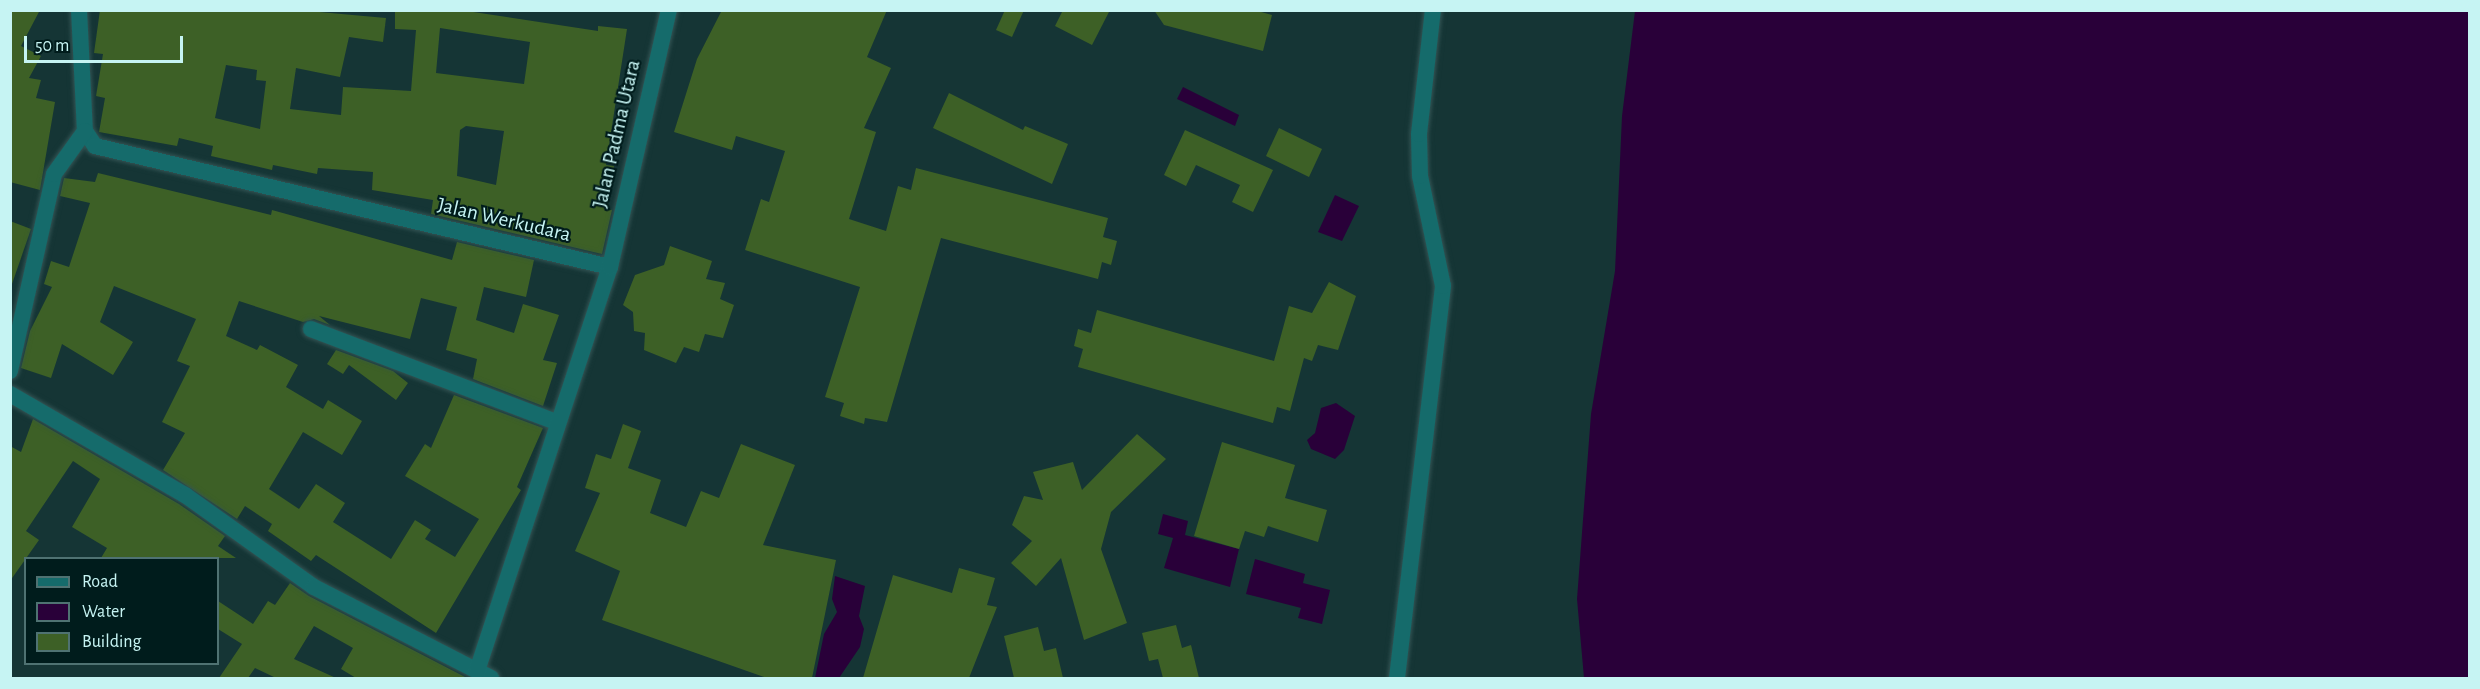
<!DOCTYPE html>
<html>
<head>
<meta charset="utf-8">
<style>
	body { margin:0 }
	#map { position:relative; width:2480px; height:689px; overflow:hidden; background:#153535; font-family:"Alegreya Sans",sans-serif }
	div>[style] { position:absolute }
	.water>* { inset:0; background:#290039 }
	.building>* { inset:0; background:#3d6026 }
	.roads { filter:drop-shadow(0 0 2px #335454) drop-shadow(0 0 2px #335454) }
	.minor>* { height:16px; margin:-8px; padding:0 8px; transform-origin:8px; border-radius:8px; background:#156b6b }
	span { translate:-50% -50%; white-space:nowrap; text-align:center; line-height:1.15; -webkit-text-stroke:4.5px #001c1c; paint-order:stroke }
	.street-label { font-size:21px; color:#c6f4f3 }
	.frame { position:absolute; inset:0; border:12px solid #c6f4f3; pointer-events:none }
	.legend { position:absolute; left:24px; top:557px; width:195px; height:108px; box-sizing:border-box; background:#001c1c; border:2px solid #4f7272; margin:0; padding:8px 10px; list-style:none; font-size:18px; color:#c6f4f3 }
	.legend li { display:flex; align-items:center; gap:12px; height:30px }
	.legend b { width:30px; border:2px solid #4f7272 }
	.scale { position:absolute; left:24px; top:36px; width:159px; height:27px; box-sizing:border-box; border:3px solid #c6f4f3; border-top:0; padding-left:8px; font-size:18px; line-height:21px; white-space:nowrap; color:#c6f4f3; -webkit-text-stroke:4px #001c1c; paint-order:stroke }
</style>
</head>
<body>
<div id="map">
	<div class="water">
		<div style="clip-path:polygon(1635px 11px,2469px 11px,2469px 678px,1584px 678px,1577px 599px,1591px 414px,1615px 271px,1622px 116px)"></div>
		<div style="clip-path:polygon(1183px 87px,1239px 115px,1235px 126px,1177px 99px)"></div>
		<div style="clip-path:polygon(1335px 195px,1359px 206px,1342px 241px,1318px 232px)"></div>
		<div style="clip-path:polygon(1336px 403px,1355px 416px,1344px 450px,1335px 459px,1311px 449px,1307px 440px,1315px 433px,1321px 408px)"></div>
		<div style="clip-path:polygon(1163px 514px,1188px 521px,1185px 535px,1239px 549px,1230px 587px,1164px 568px,1173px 538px,1158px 534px)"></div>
		<div style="clip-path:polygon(1255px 559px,1305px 574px,1303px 583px,1330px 590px,1322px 624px,1298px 618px,1301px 608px,1246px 594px)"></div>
		<div style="clip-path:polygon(835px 576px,865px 586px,859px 616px,864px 629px,860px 647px,839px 678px,815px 678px,824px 634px,837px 612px,832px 599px)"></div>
	</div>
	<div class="building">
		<div style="clip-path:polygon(10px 10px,40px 10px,21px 46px,41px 56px,29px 78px,41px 80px,36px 98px,55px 102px,40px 190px,10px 182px)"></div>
		<div style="clip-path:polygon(evenodd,100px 10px,297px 10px,386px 18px,383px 42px,349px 37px,340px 77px,296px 68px,290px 109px,341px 115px,343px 87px,411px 91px,416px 30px,395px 29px,395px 11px,460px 10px,598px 31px,598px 26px,627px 29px,606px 165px,614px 166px,607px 209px,612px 210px,602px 254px,431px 214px,433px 200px,372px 190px,373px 172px,318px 168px,317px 174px,273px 165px,272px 170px,211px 156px,213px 146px,179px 138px,177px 146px,99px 132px,105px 98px,96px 96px,103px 54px,94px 53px,100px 10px,440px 28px,530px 42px,524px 84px,436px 73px,440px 28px,100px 10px,226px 65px,257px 70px,256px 80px,266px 81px,260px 129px,215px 118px,226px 65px,100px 10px,466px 126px,504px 131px,496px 185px,457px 176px,460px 130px,466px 126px)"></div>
		<div style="clip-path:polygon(722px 10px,887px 10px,867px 57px,891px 68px,864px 128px,876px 132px,849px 219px,886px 231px,898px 186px,911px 190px,916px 168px,1108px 218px,1103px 237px,1117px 241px,1111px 265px,1102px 262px,1098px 279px,941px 238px,887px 422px,865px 418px,864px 424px,840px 416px,844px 403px,825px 397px,860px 287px,745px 250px,761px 199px,769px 202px,785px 151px,736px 136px,732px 150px,674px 132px,697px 59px)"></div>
		<div style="clip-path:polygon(1005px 10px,1024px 10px,1012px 37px,996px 30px)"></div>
		<div style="clip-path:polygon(1063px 10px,1110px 10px,1092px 45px,1055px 26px)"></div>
		<div style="clip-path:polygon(1154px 10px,1254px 10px,1272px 15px,1263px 51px,1164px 25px)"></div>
		<div style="clip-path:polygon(949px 93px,1023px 130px,1025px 126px,1068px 144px,1052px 184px,933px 128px)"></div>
		<div style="clip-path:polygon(1279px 128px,1322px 149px,1309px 177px,1266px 156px)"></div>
		<div style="clip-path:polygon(1185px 130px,1273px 170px,1253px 212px,1232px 202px,1240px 185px,1196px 165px,1186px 186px,1164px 175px)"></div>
		<div style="clip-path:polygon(98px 173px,271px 215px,272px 210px,452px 260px,457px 242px,534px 260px,526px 297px,484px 287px,476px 320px,514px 333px,523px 304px,559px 315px,543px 360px,557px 363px,543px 406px,473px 379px,477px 359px,446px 350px,457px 307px,421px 298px,410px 339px,319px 316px,330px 325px,314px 319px,303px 322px,239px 301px,226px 336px,257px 350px,260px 345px,298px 365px,286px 387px,323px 409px,328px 400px,362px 421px,342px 455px,303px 432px,269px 489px,299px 509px,316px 484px,345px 503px,333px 522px,391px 559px,415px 520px,431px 530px,425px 539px,455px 557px,479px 519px,405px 476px,425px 444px,431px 448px,454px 395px,543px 428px,517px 487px,521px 490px,436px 633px,316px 555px,311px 561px,268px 531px,272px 524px,245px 506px,237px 519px,163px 470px,185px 433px,162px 422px,190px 366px,177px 361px,196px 319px,114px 286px,100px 322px,133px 342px,113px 375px,62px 344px,51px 378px,21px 368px,30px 331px,52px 287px,44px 284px,51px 261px,69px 267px,90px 203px,60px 196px,64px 178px,95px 182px)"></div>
		<div style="clip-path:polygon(10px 221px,31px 229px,12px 284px,10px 283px)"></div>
		<div style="clip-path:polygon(670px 246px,712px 261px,706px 279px,725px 283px,720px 299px,734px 305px,723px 338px,705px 334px,699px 352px,684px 347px,676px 363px,644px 350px,645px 333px,634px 331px,633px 312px,623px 305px,635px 275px,664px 265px)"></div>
		<div style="clip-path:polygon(1329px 282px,1356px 296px,1338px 350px,1318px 345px,1312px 361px,1304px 358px,1290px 411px,1277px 407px,1273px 423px,1078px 367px,1083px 349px,1074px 346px,1078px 329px,1091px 333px,1097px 310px,1274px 361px,1289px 306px,1312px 313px)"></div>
		<div style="clip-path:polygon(336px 350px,393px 371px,408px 383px,396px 400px,349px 365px,343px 374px,327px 364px)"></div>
		<div style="clip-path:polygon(33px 419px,179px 504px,225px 536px,218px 546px,236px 558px,101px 558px,107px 548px,72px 527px,100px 479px,73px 461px,26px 531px,39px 540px,10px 581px,10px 446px,21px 452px)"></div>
		<div style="clip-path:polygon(623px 424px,641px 431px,628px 468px,661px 480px,650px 513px,686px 527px,701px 491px,719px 498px,741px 444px,795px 465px,763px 545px,836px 560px,812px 678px,767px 678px,602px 620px,620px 571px,575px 551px,600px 493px,585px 488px,596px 454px,611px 459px)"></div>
		<div style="clip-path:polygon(1137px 434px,1166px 459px,1111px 512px,1101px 549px,1127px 623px,1084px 640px,1061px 558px,1036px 586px,1011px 563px,1032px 541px,1012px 525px,1024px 496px,1043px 500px,1033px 472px,1073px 462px,1082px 490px)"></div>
		<div style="clip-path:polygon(1222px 442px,1295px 465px,1285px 498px,1327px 510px,1318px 542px,1268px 526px,1264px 537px,1245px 531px,1239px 549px,1194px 536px)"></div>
		<div style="clip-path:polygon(959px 568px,995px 578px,987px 605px,997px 607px,969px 678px,863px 678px,893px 575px,952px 593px)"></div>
		<div style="clip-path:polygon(290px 583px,309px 596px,467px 678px,356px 678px,341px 669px,353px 648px,314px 626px,294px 659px,336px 678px,276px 678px,255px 668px,248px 678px,219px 678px,242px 644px,218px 629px,218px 601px,253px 624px,268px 601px,275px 605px)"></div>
		<div style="clip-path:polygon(1176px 625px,1182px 648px,1191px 645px,1199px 678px,1163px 678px,1158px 659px,1149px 661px,1142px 633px)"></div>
		<div style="clip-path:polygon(1038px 627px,1044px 651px,1056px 648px,1063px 678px,1014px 678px,1004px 636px)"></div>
	</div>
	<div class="roads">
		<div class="minor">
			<div style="left:79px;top:10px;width:121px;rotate:87.2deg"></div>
			<div style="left:85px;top:131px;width:18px;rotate:56deg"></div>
			<div style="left:95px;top:146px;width:529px;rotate:13.22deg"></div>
			<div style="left:311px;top:329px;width:264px;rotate:20.8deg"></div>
			<div style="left:10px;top:371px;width:202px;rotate:-77.4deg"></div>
			<div style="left:54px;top:174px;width:53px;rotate:-54.2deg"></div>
			<div style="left:10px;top:394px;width:202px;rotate:30deg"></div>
			<div style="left:185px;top:495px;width:158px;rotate:35.5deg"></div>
			<div style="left:314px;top:587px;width:199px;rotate:27.2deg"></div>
			<div style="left:477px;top:671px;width:425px;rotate:-71.8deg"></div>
			<div style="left:610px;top:267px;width:264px;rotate:-77.1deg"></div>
			<div style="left:1397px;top:678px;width:395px;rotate:-83.3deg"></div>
			<div style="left:1443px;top:286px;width:112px;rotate:-101.8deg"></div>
			<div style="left:1420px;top:176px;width:42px;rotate:-91.4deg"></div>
			<div style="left:1419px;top:134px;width:125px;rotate:-83.6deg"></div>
		</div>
	</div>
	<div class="street-label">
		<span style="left:617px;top:134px;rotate:-77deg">Jalan Padma Utara</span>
		<span style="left:504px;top:220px;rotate:13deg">Jalan Werkudara</span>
	</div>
	<div class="frame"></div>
	<ul class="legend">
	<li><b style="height:8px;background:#156b6b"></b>Road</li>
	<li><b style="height:16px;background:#290039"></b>Water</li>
	<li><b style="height:16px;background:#3d6026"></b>Building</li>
	</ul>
	<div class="scale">50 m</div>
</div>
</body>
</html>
